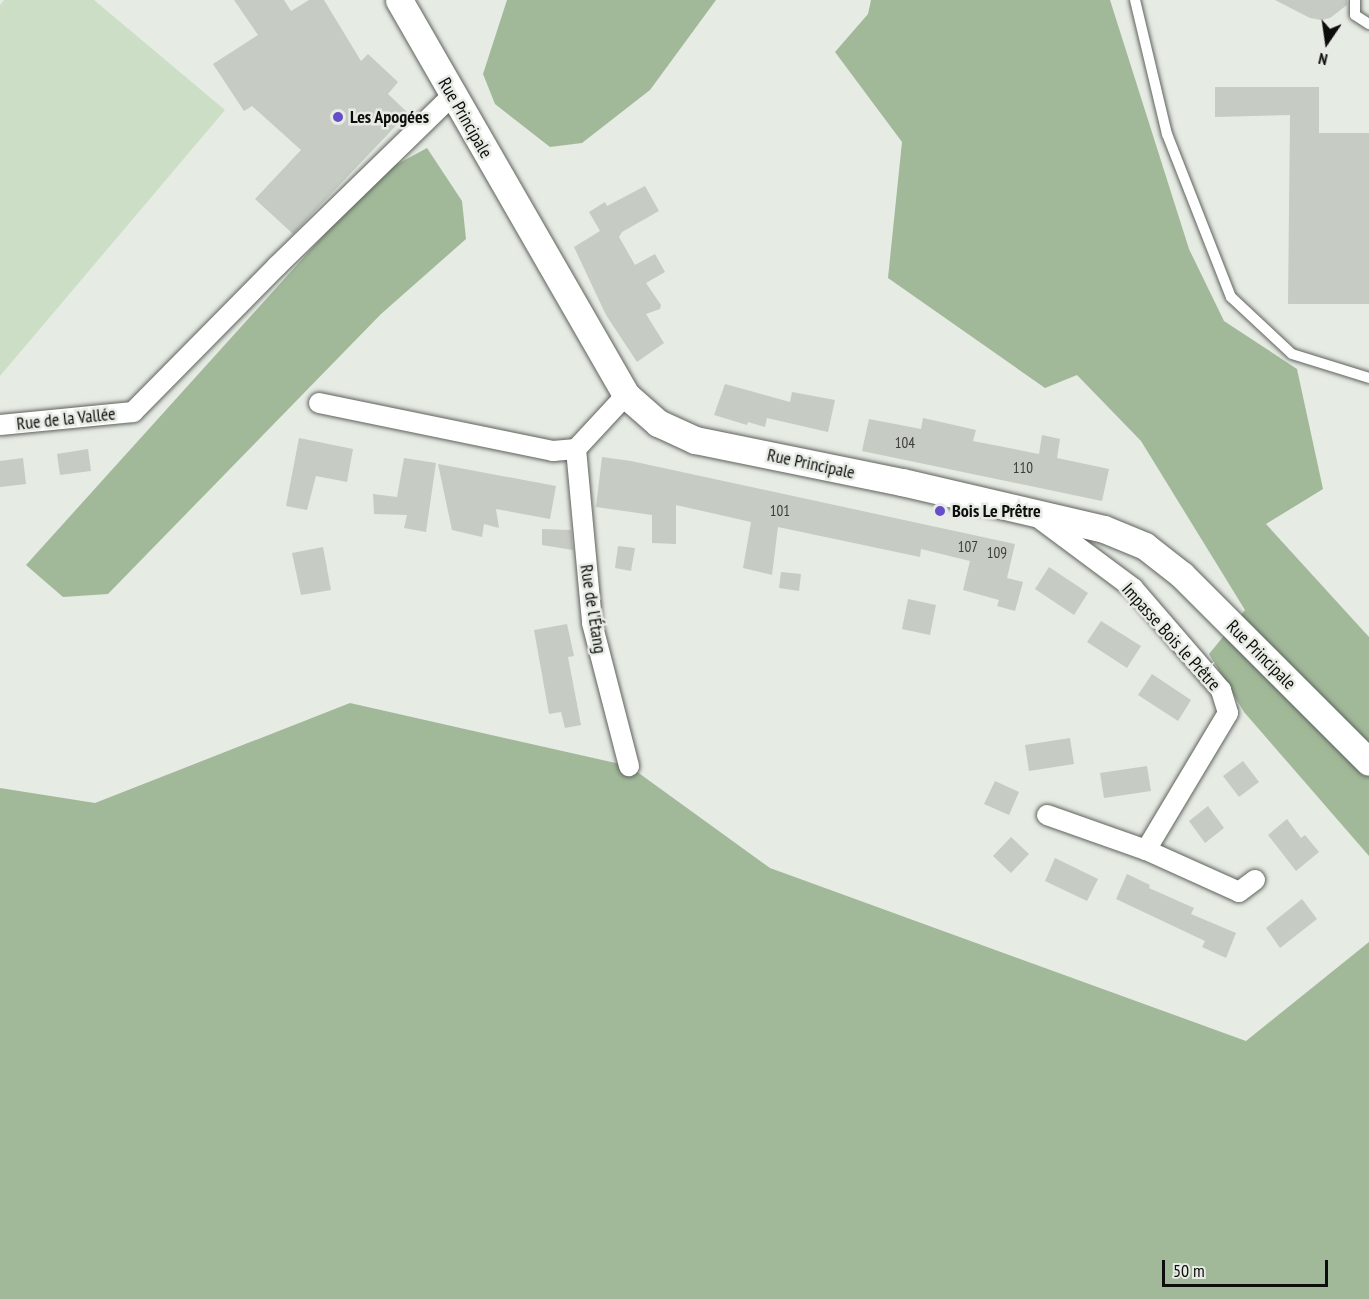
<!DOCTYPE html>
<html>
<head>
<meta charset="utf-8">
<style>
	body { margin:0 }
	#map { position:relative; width:1369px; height:1299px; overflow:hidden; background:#e6ebe4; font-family:"PT Sans Narrow",sans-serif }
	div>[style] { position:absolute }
	.green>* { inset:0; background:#cddec7 }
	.forest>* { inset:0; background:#a1b999 }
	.building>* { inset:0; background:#c6cbc4 }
	.roads { filter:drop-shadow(0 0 2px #5e635c) drop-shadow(0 0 2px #5e635c) }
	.service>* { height:10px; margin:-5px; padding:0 5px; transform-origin:5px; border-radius:5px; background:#fff }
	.minor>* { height:20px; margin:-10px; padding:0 10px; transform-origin:10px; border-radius:10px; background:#fff }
	.secondary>* { height:27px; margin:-13.5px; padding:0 13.5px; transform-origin:13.5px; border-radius:13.5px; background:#fff }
	.dots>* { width:16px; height:16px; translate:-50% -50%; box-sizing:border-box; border:3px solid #e6ebe4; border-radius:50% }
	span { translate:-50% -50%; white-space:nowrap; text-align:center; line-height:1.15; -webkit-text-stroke:5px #e6ebe4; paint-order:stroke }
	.number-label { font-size:15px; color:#3b3d3a }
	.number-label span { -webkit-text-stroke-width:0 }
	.poi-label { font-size:18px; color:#0d0e0c; font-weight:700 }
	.left { translate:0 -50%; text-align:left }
	.street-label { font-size:18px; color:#0d0e0c }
	.north { position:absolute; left:1297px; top:12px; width:60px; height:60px; -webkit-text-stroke:4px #e6ebe4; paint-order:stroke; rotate:193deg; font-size:16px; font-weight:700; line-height:24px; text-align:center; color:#0d0e0c }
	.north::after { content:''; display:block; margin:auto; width:21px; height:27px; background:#0d0e0c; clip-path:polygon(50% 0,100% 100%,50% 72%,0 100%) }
	.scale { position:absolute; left:1162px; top:1260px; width:166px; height:27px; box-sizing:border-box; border:3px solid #0d0e0c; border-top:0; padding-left:8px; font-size:18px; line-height:21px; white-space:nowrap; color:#0d0e0c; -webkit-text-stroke:4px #e6ebe4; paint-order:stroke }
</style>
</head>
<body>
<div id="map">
	<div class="green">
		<div style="clip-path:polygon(4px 0,94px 0,225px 110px,0 376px,0 5px)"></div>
	</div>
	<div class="forest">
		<div style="clip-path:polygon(507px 0,716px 0,650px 90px,582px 143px,550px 147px,495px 104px,483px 74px)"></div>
		<div style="clip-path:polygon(871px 0,1110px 0,1189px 249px,1224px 321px,1297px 369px,1323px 489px,1266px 524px,1369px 637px,1369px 856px,1244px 712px,1209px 654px,1245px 610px,1141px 441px,1077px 375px,1045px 388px,888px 278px,902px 142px,835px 52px,868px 14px)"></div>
		<div style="clip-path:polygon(427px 148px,462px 201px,466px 239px,381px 314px,108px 594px,63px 597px,26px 565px,379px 174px)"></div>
		<div style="clip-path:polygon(350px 703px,629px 766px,770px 868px,1246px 1041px,1369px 942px,1369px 1299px,0 1299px,0 788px,95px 803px)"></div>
	</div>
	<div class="building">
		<div style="clip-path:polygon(234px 0,284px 0,291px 11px,309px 0,324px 0,361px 61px,368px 54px,398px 82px,388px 94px,408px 113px,293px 234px,255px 199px,301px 150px,252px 106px,244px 111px,213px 64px,258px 35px)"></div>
		<div style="clip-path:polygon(1275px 0,1347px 0,1347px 5px,1330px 18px,1321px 20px,1310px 18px)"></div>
		<div style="clip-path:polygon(1215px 87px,1319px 87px,1319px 133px,1369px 133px,1369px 304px,1288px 304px,1290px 115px,1215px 117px)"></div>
		<div style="clip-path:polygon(645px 186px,659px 211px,622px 232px,619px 237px,635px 265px,655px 254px,665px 272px,646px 283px,661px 305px,660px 309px,646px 314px,664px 343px,637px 362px,606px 315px,574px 247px,600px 231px,589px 212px,605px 202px,607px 206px)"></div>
		<div style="clip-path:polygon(725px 384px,790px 402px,792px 392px,835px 400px,828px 432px,767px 418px,765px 427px,748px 422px,747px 425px,714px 415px)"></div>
		<div style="clip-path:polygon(923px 418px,976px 430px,973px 441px,1039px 454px,1042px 435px,1060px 439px,1057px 458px,1109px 469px,1102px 501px,862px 451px,869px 419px,921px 429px)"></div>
		<div style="clip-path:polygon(299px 438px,353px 449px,347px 482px,316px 476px,307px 510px,286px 506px)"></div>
		<div style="clip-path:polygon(88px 449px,91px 471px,60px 475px,57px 454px)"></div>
		<div style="clip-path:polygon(602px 457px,631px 461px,1015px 544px,1007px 578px,1023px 582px,1015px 611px,997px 606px,999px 600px,963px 590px,970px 561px,921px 549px,920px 557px,778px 527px,772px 575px,743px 568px,751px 522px,676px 505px,676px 544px,652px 543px,652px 515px,596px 507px)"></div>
		<div style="clip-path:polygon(23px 458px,26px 484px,0 487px,0 461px)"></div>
		<div style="clip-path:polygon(404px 458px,436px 463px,426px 532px,404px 528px,407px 515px,374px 514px,373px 494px,397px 497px)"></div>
		<div style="clip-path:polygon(438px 464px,556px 486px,550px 519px,496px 509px,499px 528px,484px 524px,482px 537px,452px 530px)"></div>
		<div style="clip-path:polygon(542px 529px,571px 530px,573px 550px,542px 545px)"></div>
		<div style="clip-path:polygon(618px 546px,635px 548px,631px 571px,615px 568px)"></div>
		<div style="clip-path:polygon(323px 547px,331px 590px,301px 595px,292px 553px)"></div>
		<div style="clip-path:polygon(1049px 567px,1088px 593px,1074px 615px,1035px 589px)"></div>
		<div style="clip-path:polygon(781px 572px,801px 574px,799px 591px,779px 588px)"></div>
		<div style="clip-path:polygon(908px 599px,936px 605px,930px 635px,902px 629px)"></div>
		<div style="clip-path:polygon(1101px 621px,1141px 646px,1127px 668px,1087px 642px)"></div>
		<div style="clip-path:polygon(567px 624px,574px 656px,568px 657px,581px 725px,565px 728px,561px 712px,549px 714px,534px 630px)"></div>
		<div style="clip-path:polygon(1152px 674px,1191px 700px,1178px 721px,1138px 695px)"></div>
		<div style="clip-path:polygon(1070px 738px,1074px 764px,1029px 771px,1025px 745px)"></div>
		<div style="clip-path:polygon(1243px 761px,1259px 782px,1239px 797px,1223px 776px)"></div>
		<div style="clip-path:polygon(1147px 766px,1151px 791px,1104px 798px,1100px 773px)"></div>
		<div style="clip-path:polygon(995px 781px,1019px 792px,1009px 815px,984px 804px)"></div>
		<div style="clip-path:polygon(1208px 806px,1224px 828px,1205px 843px,1189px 821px)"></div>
		<div style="clip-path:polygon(1287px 819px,1301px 838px,1305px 835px,1319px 852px,1296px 871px,1268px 835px)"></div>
		<div style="clip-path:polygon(1011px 837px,1029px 854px,1011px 873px,993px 856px)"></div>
		<div style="clip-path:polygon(1055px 858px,1098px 879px,1087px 901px,1045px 881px)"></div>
		<div style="clip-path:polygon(1127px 874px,1150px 885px,1149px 888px,1194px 908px,1191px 914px,1236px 933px,1226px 958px,1202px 947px,1205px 941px,1116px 899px)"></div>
		<div style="clip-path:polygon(1302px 899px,1317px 919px,1280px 948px,1266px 928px)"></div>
	</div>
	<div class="roads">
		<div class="service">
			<div style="left:1135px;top:0;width:138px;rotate:76.6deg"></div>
			<div style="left:1167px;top:134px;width:175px;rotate:68.6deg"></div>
			<div style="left:1231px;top:297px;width:83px;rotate:43.1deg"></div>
			<div style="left:1292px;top:354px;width:81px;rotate:17.3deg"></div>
			<div style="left:1355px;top:0;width:15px;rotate:90deg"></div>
			<div style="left:1355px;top:15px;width:17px;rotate:33deg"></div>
		</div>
		<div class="minor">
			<div style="left:319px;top:403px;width:239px;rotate:11.6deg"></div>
			<div style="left:553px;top:451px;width:23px;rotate:-5deg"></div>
			<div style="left:576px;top:449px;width:74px;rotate:-47.2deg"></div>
			<div style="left:0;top:425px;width:134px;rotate:-5.6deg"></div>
			<div style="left:133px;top:412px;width:205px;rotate:-45.4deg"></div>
			<div style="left:277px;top:266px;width:244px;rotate:-44.2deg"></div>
			<div style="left:576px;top:449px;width:175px;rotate:84.7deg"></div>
			<div style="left:592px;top:623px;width:148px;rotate:75.5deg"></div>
			<div style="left:1036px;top:516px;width:121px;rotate:36.6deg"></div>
			<div style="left:1133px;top:588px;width:135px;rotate:49.2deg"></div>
			<div style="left:1221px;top:690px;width:24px;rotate:73deg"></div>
			<div style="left:1228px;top:713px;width:160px;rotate:120.9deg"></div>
			<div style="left:1047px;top:815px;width:105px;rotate:19.5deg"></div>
			<div style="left:1146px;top:850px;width:102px;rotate:24.3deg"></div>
			<div style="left:1239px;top:892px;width:20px;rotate:-37deg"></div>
		</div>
		<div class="secondary">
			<div style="left:399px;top:0;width:456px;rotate:60.1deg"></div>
			<div style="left:626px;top:395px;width:43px;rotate:41.2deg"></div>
			<div style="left:658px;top:423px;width:41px;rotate:24.7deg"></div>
			<div style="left:695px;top:440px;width:211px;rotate:11.5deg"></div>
			<div style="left:902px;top:482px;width:207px;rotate:13.1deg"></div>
			<div style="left:1104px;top:529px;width:44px;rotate:22.5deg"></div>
			<div style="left:1145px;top:546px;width:47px;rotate:38.1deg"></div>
			<div style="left:1182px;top:575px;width:264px;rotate:45deg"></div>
		</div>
	</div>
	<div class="dots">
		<div style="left:338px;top:117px;background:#654ec7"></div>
		<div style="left:940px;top:511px;background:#654ec7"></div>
	</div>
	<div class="number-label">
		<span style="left:905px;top:443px">104</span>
		<span style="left:1023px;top:468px">110</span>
		<span style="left:780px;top:511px">101</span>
		<span style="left:968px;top:547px">107</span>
		<span style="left:997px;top:553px">109</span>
	</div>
	<div class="poi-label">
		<span class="left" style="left:350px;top:117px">Les Apogées</span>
		<span class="left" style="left:952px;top:511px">Bois Le Prêtre</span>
	</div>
	<div class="street-label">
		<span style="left:465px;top:118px;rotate:60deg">Rue Principale</span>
		<span style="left:66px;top:419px;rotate:-6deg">Rue de la Vallée</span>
		<span style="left:811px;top:464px;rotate:12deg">Rue Principale</span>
		<span style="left:593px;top:609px;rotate:81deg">Rue de l'Étang</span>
		<span style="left:1171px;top:637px;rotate:48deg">Impasse Bois le Prêtre</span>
		<span style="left:1261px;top:655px;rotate:45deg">Rue Principale</span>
	</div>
	<div class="north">N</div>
	<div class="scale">50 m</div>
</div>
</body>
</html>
